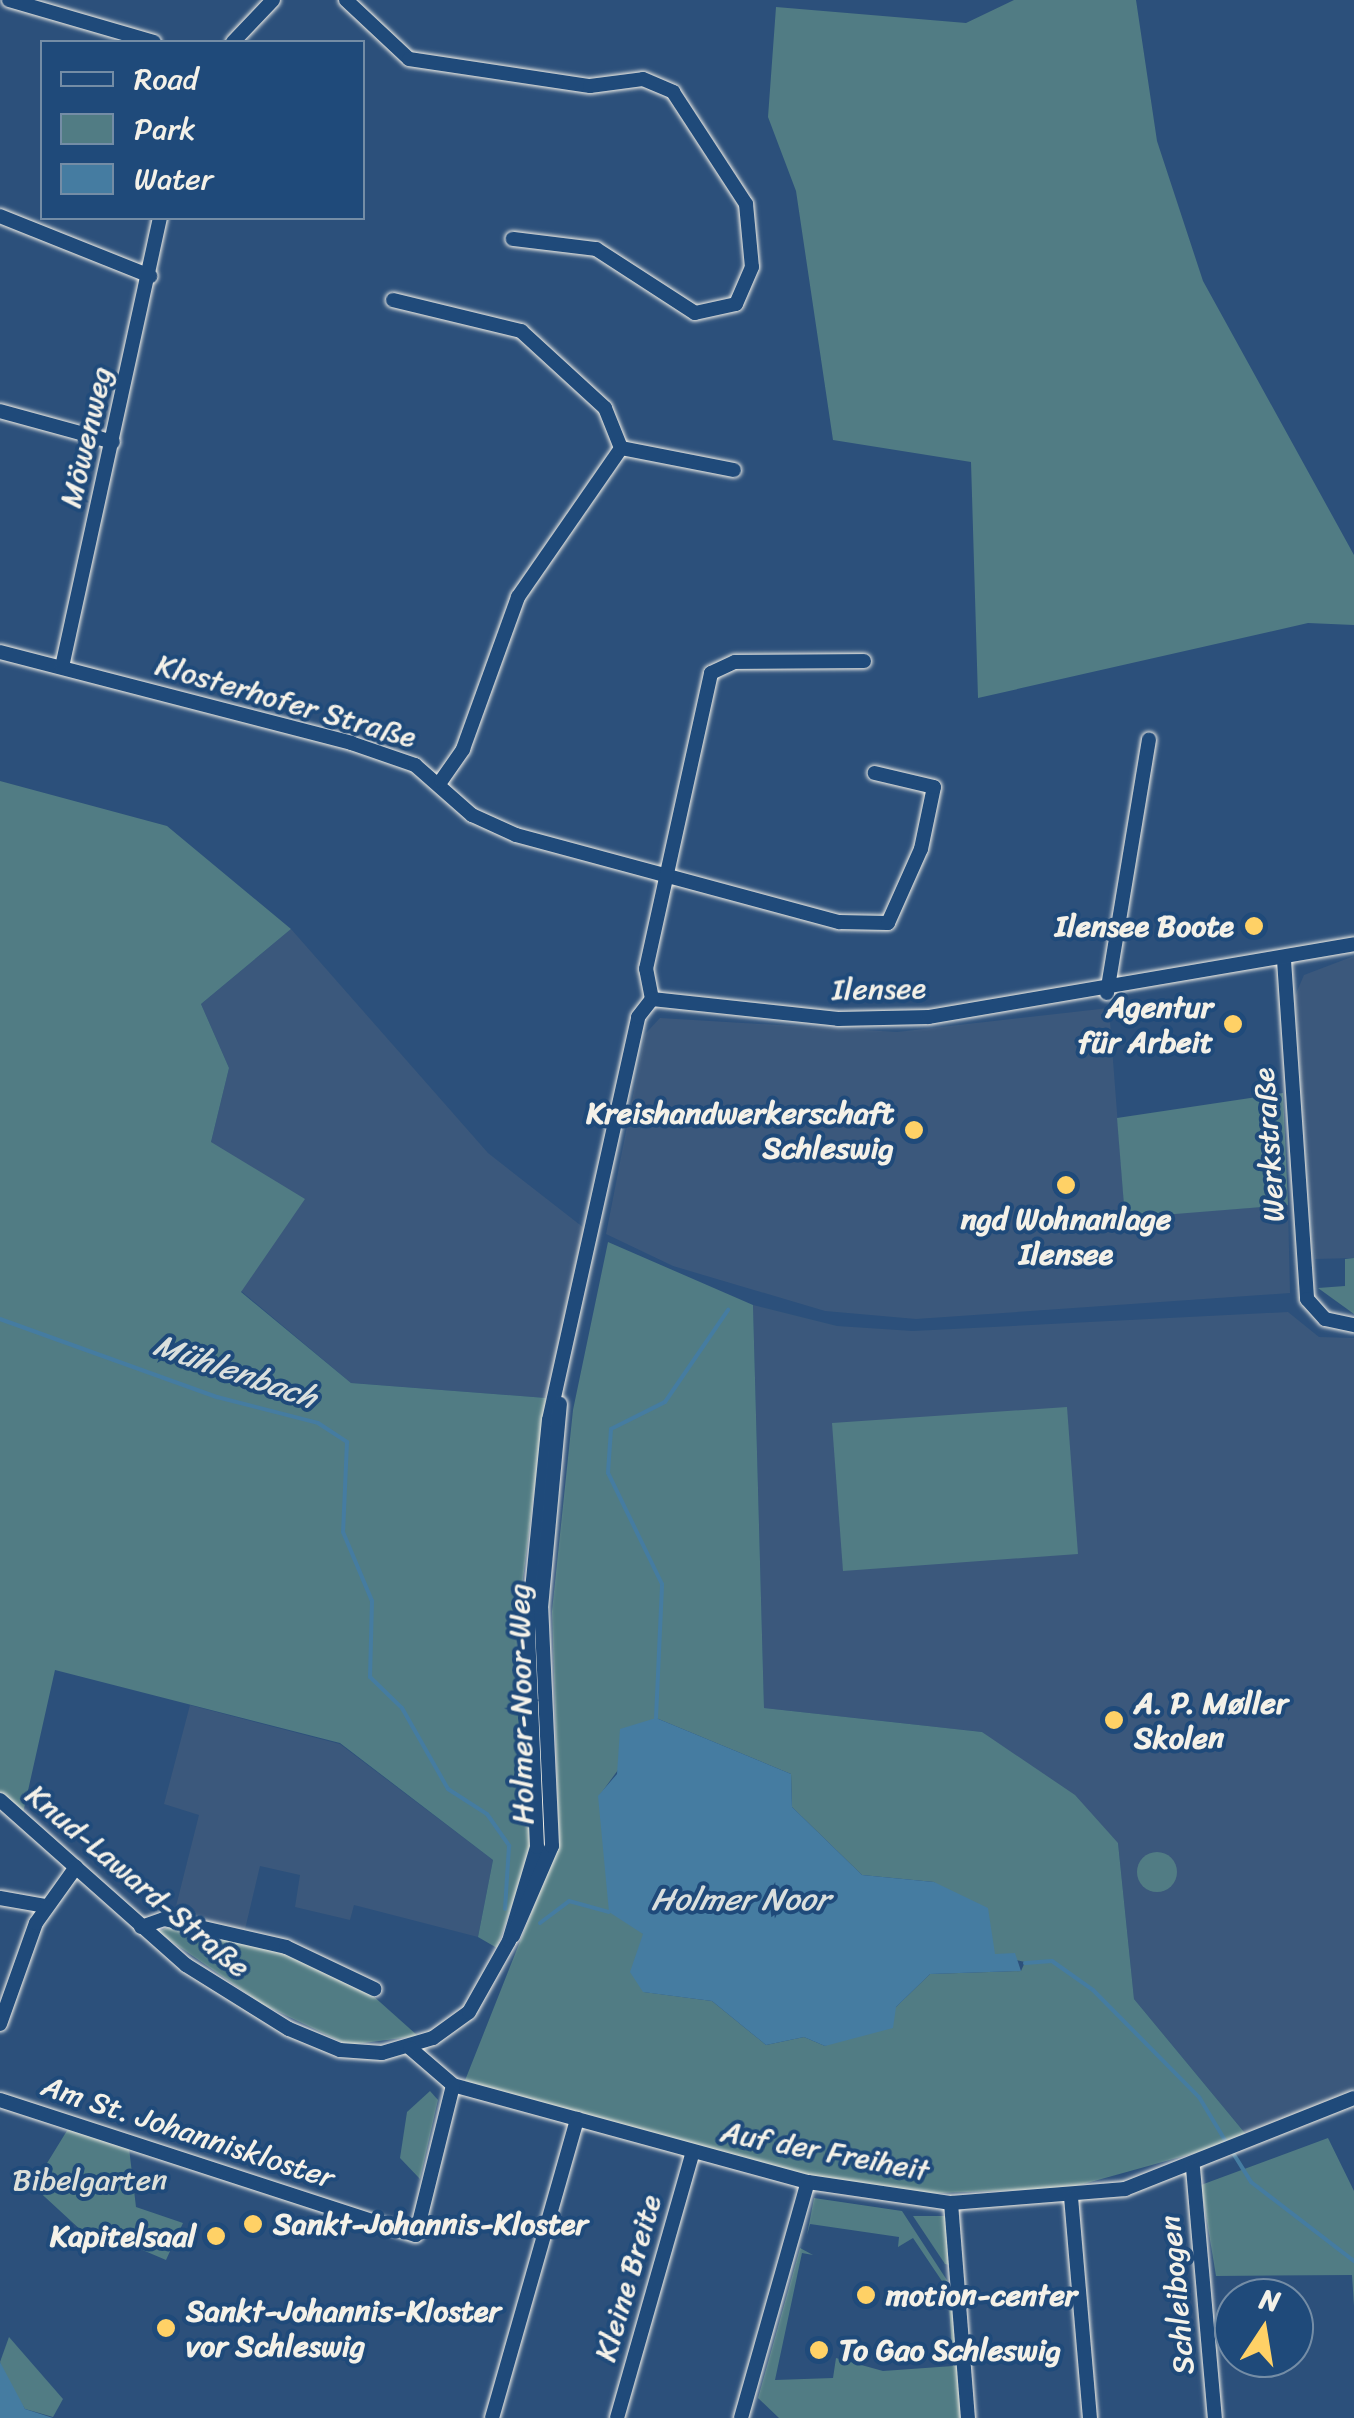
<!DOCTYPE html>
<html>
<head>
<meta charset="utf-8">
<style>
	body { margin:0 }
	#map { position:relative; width:1354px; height:2418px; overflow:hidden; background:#2c507b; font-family:Sriracha,sans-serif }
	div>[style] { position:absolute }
	.built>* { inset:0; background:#3b587c }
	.green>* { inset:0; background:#517c84 }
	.round { border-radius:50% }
	.water>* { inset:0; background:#457ca1 }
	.stream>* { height:4px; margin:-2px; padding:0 2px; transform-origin:2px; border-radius:2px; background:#457ca1 }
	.roads { filter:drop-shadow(0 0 2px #f4f1e8) drop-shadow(0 0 2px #f4f1e8) }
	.minor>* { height:14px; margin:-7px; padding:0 7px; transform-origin:7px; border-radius:7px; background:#1f4a7a }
	.dots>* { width:28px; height:28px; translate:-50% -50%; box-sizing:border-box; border:5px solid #1f4a7a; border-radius:50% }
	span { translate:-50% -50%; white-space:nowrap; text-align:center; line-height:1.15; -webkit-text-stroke:8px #1f4a7a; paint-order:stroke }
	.street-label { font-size:30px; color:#f4f1e8 }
	.poi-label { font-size:30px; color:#f4f1e8; font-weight:700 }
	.right { translate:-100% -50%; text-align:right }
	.left { translate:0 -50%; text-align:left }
	.park-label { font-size:30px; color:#dcdfd9 }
	.water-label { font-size:32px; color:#dadfdd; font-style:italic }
	.legend { position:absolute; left:40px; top:40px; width:325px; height:180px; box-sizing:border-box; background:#1f4a7a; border:2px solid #748da6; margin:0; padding:12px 18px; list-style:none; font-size:30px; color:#f4f1e8 }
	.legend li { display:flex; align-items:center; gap:20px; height:50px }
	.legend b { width:50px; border:2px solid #748da6 }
	.north { position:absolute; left:1214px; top:2278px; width:100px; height:100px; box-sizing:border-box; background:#1f4a7a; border:2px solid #748da6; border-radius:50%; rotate:12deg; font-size:28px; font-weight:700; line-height:40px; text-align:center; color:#f4f1e8 }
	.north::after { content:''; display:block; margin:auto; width:35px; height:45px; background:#ffd166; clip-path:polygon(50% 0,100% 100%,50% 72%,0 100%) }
</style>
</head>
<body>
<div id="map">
	<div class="built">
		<div style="clip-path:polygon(291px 929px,488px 1153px,584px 1228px,546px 1398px,351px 1383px,241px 1291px,211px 1142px,229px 1068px,201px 1004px)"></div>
		<div style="clip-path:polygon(1354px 956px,1354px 1258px,1315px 1259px,1295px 996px,1304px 975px)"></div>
		<div style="clip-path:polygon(1109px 1008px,1125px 1217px,1288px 1205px,1290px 1293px,916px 1319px,825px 1311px,673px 1266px,606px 1234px,645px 1034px,660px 1018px,897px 1032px)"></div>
		<div style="clip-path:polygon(753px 1305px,837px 1326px,913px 1331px,1288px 1312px,1319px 1337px,1354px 1338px,1354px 2088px,1249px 2138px,1134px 1999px,1118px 1843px,982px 1732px,764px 1708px)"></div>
		<div style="clip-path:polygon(190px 1705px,340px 1744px,493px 1860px,478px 1937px,354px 1905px,350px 1920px,295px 1907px,300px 1875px,260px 1866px,242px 1942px,171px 1926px,199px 1815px,164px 1804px)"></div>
	</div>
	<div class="green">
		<div style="clip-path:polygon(1014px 0,1136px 0,1157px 141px,1203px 281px,1354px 555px,1354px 625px,1308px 623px,978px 698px,971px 462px,833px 440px,796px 191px,768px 117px,776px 7px,966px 23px)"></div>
		<div style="clip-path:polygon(0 781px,167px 826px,291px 929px,201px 1004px,229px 1068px,211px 1142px,305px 1199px,241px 1292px,351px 1383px,546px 1398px,521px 1595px,533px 1845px,497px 1948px,478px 1937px,493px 1860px,340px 1743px,55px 1670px,23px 1813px,0 1792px)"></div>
		<div style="clip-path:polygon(1283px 1093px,1288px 1205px,1125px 1218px,1117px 1118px)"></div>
		<div style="clip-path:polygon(evenodd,608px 1242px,753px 1305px,764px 1708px,982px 1732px,1075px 1795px,1118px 1843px,1134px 1999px,1249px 2138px,1069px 2188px,917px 2194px,805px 2177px,464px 2083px,559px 1843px,552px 1611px,573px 1410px,608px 1242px,656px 1718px,791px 1774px,792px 1807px,862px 1875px,934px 1882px,994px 1955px,1025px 1962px,1021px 1971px,930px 1974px,896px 2007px,825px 2046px,804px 2037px,766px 2045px,712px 2001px,644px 1992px,643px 1934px,599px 1796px,656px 1718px)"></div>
		<div style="clip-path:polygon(1354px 1258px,1354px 1314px,1318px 1288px,1345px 1286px,1345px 1259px)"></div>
		<div style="clip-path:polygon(1067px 1407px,1078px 1554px,843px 1571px,832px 1423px)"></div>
		<div class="round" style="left:1137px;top:1852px;width:40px;height:40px"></div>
		<div style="clip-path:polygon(171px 1926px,277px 1950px,371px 1994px,418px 2036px,348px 2045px,262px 2004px,158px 1932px)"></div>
		<div style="clip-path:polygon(430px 2091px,438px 2100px,420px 2179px,400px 2158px,407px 2112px)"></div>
		<div style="clip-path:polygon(68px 2129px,129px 2148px,136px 2207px,183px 2223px,166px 2260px,112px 2237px,97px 2245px,33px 2186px)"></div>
		<div style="clip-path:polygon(1328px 2138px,1354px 2191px,1354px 2306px,1352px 2275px,1216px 2276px,1201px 2185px)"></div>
		<div style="clip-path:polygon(814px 2198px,902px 2211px,952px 2288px,964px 2418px,779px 2418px,758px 2398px,800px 2248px,813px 2255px,802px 2253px,775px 2380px,833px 2378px,836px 2358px,883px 2371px,953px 2366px,948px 2290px,913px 2238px,898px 2247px,899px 2237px,810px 2224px,807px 2235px)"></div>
		<div style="clip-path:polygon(913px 2216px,946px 2216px,950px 2265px,945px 2264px)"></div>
		<div style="clip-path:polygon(9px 2337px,63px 2399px,53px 2417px,25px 2409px,7px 2382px,0 2362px)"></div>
	</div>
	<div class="water">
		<div style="clip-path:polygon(656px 1718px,791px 1774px,792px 1807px,862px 1875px,934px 1882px,988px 1908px,995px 1954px,1015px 1953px,1021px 1971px,930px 1974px,896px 2007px,893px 2028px,825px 2046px,804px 2037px,766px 2045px,712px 2001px,643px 1992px,630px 1972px,643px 1934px,609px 1912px,598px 1796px,617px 1774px,620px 1729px)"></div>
		<div style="clip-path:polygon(0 2362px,25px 2409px,53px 2418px,0 2418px)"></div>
	</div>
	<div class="stream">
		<div style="left:0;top:1319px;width:231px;rotate:19.8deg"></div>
		<div style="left:217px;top:1397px;width:104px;rotate:14.4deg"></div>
		<div style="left:318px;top:1423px;width:35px;rotate:33deg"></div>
		<div style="left:347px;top:1442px;width:90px;rotate:92.5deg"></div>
		<div style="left:343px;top:1532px;width:75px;rotate:67.2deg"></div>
		<div style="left:372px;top:1601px;width:76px;rotate:91.5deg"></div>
		<div style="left:370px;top:1677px;width:45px;rotate:44.1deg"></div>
		<div style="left:402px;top:1708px;width:93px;rotate:60.4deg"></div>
		<div style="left:448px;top:1789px;width:46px;rotate:32.7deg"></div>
		<div style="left:487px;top:1814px;width:39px;rotate:55deg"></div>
		<div style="left:509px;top:1846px;width:63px;rotate:93.6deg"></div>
		<div style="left:656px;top:1718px;width:134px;rotate:-87.4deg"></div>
		<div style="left:662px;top:1584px;width:123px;rotate:-115.9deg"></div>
		<div style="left:608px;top:1473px;width:44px;rotate:-86.1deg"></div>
		<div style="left:611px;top:1429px;width:60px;rotate:-26.6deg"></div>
		<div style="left:665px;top:1402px;width:112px;rotate:-55.6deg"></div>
		<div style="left:540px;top:1923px;width:36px;rotate:-37deg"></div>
		<div style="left:569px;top:1901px;width:41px;rotate:15.4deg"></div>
		<div style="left:1025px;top:1963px;width:27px;rotate:-4deg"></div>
		<div style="left:1052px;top:1961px;width:50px;rotate:35.3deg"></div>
		<div style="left:1093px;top:1990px;width:151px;rotate:45.3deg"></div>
		<div style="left:1199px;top:2097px;width:56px;rotate:58.9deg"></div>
		<div style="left:1233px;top:2153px;width:34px;rotate:58deg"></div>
		<div style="left:1251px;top:2182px;width:130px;rotate:37.5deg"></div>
	</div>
	<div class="roads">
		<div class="minor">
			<div style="left:9px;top:0;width:151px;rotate:16.2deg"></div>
			<div style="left:346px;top:0;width:86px;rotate:43.1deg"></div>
			<div style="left:409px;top:59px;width:183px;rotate:8.5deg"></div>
			<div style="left:590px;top:86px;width:53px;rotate:-7.5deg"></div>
			<div style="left:643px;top:79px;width:33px;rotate:23deg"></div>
			<div style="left:673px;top:92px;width:134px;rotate:56.9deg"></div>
			<div style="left:746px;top:204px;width:63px;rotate:84.6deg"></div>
			<div style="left:752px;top:267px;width:40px;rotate:113.4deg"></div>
			<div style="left:736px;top:304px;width:42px;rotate:167.6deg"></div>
			<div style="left:695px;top:313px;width:118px;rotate:-147.1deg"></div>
			<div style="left:596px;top:249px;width:84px;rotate:-173.1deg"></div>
			<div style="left:233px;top:42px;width:58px;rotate:-46.4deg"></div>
			<div style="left:0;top:216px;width:162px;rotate:21.8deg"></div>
			<div style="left:393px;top:300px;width:132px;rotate:13.6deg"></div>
			<div style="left:521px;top:331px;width:114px;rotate:42.5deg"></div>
			<div style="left:605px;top:408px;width:43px;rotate:68.2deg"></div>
			<div style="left:0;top:411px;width:117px;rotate:15.3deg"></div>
			<div style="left:0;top:652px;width:363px;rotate:14.5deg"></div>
			<div style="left:351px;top:743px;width:68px;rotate:19deg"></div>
			<div style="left:415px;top:765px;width:76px;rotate:41.3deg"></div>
			<div style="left:472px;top:815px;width:48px;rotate:24.4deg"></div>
			<div style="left:516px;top:835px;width:335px;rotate:15.1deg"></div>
			<div style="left:839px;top:922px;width:49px;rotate:1.2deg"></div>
			<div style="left:888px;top:923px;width:81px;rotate:-66deg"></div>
			<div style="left:921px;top:849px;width:63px;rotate:-78.2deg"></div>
			<div style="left:934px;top:787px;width:61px;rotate:-166.7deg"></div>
			<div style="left:62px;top:667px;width:460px;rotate:-77.7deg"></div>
			<div style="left:441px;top:781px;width:39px;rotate:-55deg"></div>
			<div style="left:463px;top:749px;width:162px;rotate:-70.1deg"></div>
			<div style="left:518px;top:597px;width:181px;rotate:-55.3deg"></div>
			<div style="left:621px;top:448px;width:115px;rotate:11deg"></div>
			<div style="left:1284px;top:960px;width:340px;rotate:86.1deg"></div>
			<div style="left:1307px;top:1299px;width:27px;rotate:48deg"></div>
			<div style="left:1325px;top:1319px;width:30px;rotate:12deg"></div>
			<div style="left:1107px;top:993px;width:257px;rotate:-80.6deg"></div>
			<div style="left:652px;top:999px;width:187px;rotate:6.1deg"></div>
			<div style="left:838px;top:1019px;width:91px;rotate:-1.3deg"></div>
			<div style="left:929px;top:1017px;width:431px;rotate:-9.7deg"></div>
			<div style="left:652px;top:999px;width:31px;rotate:-101deg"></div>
			<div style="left:646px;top:969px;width:303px;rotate:-77.6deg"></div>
			<div style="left:711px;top:673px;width:26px;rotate:-25deg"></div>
			<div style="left:735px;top:662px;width:129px;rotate:-0.4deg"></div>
			<div style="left:0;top:1800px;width:249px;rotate:41.6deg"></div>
			<div style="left:186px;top:1965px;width:121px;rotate:31.9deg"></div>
			<div style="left:289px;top:2029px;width:55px;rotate:22.4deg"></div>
			<div style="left:340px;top:2050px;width:42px;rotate:4.1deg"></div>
			<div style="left:382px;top:2053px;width:53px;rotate:-16.4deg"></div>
			<div style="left:433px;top:2038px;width:44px;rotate:-35.8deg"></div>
			<div style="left:469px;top:2012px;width:81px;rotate:-60.6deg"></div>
			<div style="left:509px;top:1941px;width:98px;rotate:-73.4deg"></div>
			<div style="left:537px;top:1847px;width:217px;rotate:-92.4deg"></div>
			<div style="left:528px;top:1630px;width:211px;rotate:-84.3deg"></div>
			<div style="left:549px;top:1420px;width:413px;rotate:-77.5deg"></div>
			<div style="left:638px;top:1017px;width:23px;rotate:-52deg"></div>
			<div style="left:0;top:1898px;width:47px;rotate:9.9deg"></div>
			<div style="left:141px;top:1927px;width:24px;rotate:-19deg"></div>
			<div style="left:164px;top:1919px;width:125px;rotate:12.9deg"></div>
			<div style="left:286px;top:1947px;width:98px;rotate:25.5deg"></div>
			<div style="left:513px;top:1936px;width:98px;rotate:-66.6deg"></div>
			<div style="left:552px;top:1846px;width:238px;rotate:-92.6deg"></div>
			<div style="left:541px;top:1608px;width:205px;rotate:-84.7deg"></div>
			<div style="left:0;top:2024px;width:107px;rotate:-70.4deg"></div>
			<div style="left:36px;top:1923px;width:69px;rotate:-54.5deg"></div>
			<div style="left:410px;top:2048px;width:57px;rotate:40.7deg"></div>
			<div style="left:453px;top:2085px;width:368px;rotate:15.3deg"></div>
			<div style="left:808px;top:2182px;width:145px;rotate:8.4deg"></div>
			<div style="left:951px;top:2203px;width:175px;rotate:-4.6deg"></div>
			<div style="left:1125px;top:2189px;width:246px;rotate:-21.7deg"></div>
			<div style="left:0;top:2100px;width:437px;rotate:18deg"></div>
			<div style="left:416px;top:2235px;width:154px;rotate:-76.1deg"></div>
			<div style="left:1193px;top:2168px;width:251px;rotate:85deg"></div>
			<div style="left:1071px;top:2197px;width:222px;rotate:85.1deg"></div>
			<div style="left:951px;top:2203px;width:216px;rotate:85.5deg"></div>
			<div style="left:492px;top:2418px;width:311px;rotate:-74.1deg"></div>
			<div style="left:617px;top:2418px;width:277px;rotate:-74.1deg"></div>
			<div style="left:741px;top:2418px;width:245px;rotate:-74.2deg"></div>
		</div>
	</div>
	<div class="dots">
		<div style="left:1254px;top:926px;background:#ffd166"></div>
		<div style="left:1233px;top:1024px;background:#ffd166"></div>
		<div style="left:914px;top:1130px;background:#ffd166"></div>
		<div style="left:1066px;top:1185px;background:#ffd166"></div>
		<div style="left:1114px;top:1720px;background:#ffd166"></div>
		<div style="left:253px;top:2224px;background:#ffd166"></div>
		<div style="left:216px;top:2236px;background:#ffd166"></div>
		<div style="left:866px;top:2295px;background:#ffd166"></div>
		<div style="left:166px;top:2328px;background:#ffd166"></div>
		<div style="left:819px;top:2350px;background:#ffd166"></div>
	</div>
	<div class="street-label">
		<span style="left:86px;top:437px;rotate:-77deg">Möwenweg</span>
		<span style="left:286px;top:701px;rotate:16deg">Klosterhofer Straße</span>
		<span style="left:879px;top:989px;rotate:-1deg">Ilensee</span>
		<span style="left:1269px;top:1145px;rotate:-94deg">Werkstraße</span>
		<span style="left:521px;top:1704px;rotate:-91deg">Holmer-Noor-Weg</span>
		<span style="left:138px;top:1881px;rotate:40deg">Knud-Laward-Straße</span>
		<span style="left:188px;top:2132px;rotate:18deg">Am St. Johanniskloster</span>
		<span style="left:825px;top:2151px;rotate:11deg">Auf der Freiheit</span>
		<span style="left:628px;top:2278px;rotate:-74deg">Kleine Breite</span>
		<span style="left:1177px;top:2295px;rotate:-95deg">Schleibogen</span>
	</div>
	<div class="poi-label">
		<span class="right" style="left:1234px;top:926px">Ilensee Boote</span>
		<span class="right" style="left:1213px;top:1024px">Agentur<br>für Arbeit</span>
		<span class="right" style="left:894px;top:1130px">Kreishandwerkerschaft<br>Schleswig</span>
		<span style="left:1066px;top:1236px">ngd Wohnanlage<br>Ilensee</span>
		<span class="left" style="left:1134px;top:1720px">A. P. Møller<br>Skolen</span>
		<span class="left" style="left:273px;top:2224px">Sankt-Johannis-Kloster</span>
		<span class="right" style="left:196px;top:2236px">Kapitelsaal</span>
		<span class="left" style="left:886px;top:2295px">motion-center</span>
		<span class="left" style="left:186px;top:2328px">Sankt-Johannis-Kloster<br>vor Schleswig</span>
		<span class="left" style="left:839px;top:2350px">To Gao Schleswig</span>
	</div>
	<div class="park-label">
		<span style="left:90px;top:2180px">Bibelgarten</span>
	</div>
	<div class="water-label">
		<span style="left:235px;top:1372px;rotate:19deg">Mühlenbach</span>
		<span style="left:740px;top:1900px">Holmer Noor</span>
	</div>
	<ul class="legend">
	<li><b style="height:12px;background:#1f4a7a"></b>Road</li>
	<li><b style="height:28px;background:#517c84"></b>Park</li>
	<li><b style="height:28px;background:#457ca1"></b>Water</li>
	</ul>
	<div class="north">N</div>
</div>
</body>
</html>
